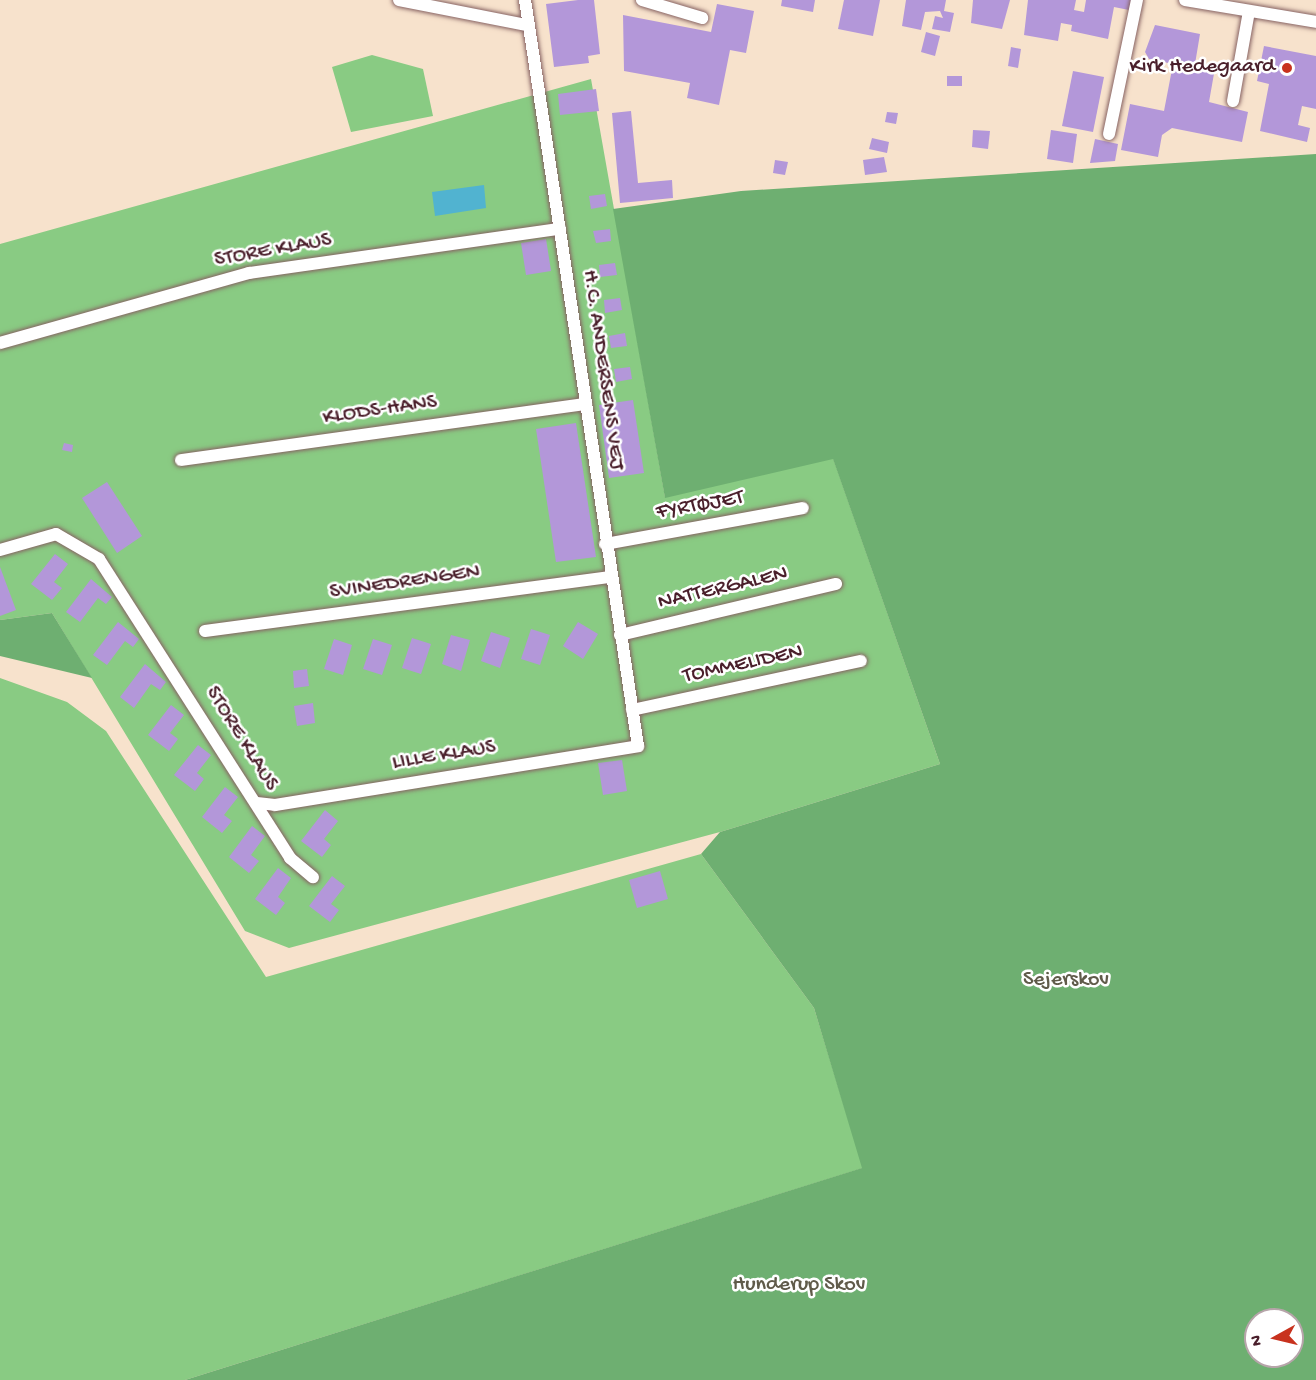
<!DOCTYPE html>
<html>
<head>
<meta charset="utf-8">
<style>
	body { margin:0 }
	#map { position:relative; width:1316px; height:1380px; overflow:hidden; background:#f7e2cc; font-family:"Gochi Hand",sans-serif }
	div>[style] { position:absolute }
	.green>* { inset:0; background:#89cb83 }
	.forest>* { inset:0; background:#6eaf71 }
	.water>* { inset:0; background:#51b3d0 }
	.building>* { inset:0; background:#b397d9 }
	.roads { filter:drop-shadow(0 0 2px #876363) drop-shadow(0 0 2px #876363) }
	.service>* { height:12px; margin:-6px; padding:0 6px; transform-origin:6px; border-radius:6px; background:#fff }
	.dots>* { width:16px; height:16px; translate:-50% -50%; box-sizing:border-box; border:3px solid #fff; border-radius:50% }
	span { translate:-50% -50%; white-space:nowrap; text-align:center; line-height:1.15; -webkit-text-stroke:5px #fff; paint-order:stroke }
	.poi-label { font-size:22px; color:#4a1f2b }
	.right { translate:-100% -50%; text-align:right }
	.street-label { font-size:22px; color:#4a1f2b }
	.park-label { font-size:22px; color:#605b4a }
	.north { position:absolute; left:1244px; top:1308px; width:60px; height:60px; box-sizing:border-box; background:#fff; border:2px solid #b7a5aa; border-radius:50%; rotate:262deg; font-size:16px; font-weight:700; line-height:24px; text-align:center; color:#4a1f2b }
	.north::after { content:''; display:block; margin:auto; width:21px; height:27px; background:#c8321e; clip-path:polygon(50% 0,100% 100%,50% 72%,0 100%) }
</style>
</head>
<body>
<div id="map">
	<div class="green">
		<div style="clip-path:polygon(372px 55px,423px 69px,433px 116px,351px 132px,332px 67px)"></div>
		<div style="clip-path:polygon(591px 79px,665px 497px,833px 458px,940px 764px,720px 832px,289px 948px,245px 931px,52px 613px,0 620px,0 244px)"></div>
		<div style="clip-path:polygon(0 678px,67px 702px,106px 731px,266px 977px,701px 854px,814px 1008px,863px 1168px,185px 1380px,0 1380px)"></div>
	</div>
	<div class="forest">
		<div style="clip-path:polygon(evenodd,1316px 154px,1316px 1380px,185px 1380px,862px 1168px,814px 1008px,701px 854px,720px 832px,940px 764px,833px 459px,665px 498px,613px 209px,741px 191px,1316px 154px,1256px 1320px,1292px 1320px,1292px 1356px,1256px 1356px,1256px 1320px)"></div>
		<div style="clip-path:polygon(52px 613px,92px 678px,0 656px,0 620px)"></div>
	</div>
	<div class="water">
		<div style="clip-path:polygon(484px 185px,486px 208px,435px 216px,432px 192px)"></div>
	</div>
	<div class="building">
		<div style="clip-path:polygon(578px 0,594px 0,600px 54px,588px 56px,589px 63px,554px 67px,546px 4px)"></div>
		<div style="clip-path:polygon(782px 0,815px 0,813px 12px,781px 6px)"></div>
		<div style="clip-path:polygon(844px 0,880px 0,873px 36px,838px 29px)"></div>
		<div style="clip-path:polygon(906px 0,946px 0,944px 11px,954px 13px,950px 32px,932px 29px,935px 16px,943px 18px,940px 11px,925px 12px,921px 30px,902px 26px)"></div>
		<div style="clip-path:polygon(973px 0,1010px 0,1002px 29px,971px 23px)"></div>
		<div style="clip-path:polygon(1028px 0,1076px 0,1074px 10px,1084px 12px,1086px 0,1131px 0,1129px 10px,1114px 7px,1108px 39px,1071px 31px,1072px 25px,1061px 23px,1058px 41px,1024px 35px)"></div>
		<div style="clip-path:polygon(717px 4px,754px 11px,746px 53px,730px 50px,719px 105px,687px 98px,690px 83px,624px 71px,623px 15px,711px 32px)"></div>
		<div style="clip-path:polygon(1155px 25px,1200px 34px,1195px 64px,1215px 68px,1209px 102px,1248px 112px,1242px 142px,1172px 128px,1162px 135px,1158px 157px,1121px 150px,1130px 104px,1164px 111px,1173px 64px,1149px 59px,1145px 52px)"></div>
		<div style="clip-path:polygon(926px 32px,940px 36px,935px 56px,921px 52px)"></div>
		<div style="clip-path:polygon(1264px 46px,1316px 56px,1316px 109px,1302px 106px,1298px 125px,1310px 128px,1307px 142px,1260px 131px,1269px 84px,1257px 81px)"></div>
		<div style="clip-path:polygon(1011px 47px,1021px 49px,1018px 68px,1008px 66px)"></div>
		<div style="clip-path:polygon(1073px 71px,1104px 77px,1093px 132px,1062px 126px)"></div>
		<div style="clip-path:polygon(947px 76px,962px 76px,962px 86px,947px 86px)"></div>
		<div style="clip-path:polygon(596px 89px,599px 111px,560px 115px,558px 94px)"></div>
		<div style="clip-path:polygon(631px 111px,638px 183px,672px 180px,673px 198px,620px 203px,612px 113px)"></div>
		<div style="clip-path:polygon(887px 112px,898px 113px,896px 124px,885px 122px)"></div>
		<div style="clip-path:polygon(973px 130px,990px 131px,988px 149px,972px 147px)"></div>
		<div style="clip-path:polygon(1051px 130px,1077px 134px,1073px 163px,1047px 159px)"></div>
		<div style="clip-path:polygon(872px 138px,889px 142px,887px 153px,869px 149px)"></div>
		<div style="clip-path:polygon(1095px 139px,1118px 144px,1115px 161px,1090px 163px)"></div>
		<div style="clip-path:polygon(884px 157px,887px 172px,865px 175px,863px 160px)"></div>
		<div style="clip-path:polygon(775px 160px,788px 162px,785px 175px,773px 173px)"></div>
		<div style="clip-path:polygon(605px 194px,607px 206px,591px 209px,589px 196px)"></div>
		<div style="clip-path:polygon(610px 229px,611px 241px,596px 243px,593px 231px)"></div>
		<div style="clip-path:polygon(546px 239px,551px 271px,526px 275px,521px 243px)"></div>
		<div style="clip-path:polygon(615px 263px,617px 275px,600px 277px,599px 265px)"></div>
		<div style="clip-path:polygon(620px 298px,622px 310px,605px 313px,604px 300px)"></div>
		<div style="clip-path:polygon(625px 333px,627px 346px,611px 348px,609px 336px)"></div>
		<div style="clip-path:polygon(630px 367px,632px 379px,616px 382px,614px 369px)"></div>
		<div style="clip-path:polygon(633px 400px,644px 473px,609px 478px,599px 405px)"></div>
		<div style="clip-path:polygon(576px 423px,596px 557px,556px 562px,536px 429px)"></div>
		<div style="clip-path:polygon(64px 443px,73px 445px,72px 452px,62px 450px)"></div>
		<div style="clip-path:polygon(107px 482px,142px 536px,117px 553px,82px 498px)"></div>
		<div style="clip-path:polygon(55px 554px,68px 564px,54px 582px,62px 588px,52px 600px,31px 584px)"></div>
		<div style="clip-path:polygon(0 567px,16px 610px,0 616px)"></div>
		<div style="clip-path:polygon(91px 579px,112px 597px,106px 604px,98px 598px,80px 622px,66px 612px)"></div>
		<div style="clip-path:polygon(118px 622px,139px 639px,133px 647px,125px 641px,107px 665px,93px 655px)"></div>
		<div style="clip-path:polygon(578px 622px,598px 634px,583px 659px,563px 646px)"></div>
		<div style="clip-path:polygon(531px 629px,550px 635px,540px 665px,521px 659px)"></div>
		<div style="clip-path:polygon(491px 632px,510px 638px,500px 668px,481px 661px)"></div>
		<div style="clip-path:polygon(451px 635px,470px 640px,461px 671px,442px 664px)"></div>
		<div style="clip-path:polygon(412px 638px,431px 644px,421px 674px,402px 668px)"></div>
		<div style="clip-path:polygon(334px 639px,352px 645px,343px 675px,324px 669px)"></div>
		<div style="clip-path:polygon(373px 639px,392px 645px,382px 675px,363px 669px)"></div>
		<div style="clip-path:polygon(145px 664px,166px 682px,160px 690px,151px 684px,134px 708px,120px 697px)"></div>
		<div style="clip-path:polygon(307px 669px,309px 686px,294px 688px,293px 671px)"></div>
		<div style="clip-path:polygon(313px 703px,315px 723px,297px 726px,294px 706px)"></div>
		<div style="clip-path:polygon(171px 705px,184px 715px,170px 733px,178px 739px,169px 751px,148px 735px)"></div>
		<div style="clip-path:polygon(198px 745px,211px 755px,197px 773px,204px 779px,195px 791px,174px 775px)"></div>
		<div style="clip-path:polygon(622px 760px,627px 791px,603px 795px,598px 763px)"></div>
		<div style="clip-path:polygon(225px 787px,238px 797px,224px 815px,232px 821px,222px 833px,202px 817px)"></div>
		<div style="clip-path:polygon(325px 810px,338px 821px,324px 839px,331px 845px,322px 857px,301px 841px)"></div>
		<div style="clip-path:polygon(252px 826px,265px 836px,251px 855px,259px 861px,249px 873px,229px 857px)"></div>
		<div style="clip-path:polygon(278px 868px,291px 878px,278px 897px,285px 903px,276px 915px,255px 899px)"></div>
		<div style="clip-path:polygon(660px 871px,668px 899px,637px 908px,629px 880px)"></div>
		<div style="clip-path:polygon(332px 876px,345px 886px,331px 904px,339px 910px,330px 922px,309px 906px)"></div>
	</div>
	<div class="roads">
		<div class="service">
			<div style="left:399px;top:0;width:129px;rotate:11.1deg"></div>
			<div style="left:642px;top:0;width:63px;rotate:16.7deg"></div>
			<div style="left:1185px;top:0;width:133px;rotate:9.5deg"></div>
			<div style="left:1233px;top:101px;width:91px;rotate:-79.9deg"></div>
			<div style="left:1109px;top:134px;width:137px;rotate:-78.2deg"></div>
			<div style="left:0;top:343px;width:259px;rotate:-15.7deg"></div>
			<div style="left:249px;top:273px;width:314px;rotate:-8.1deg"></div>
			<div style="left:181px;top:460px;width:409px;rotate:-7.9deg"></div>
			<div style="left:605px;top:544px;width:201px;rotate:-10.3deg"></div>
			<div style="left:0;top:550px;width:58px;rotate:-15.9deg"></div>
			<div style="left:56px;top:534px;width:50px;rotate:30.2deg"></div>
			<div style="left:99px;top:559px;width:355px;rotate:57.4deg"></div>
			<div style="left:290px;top:858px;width:30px;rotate:40deg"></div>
			<div style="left:205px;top:631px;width:409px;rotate:-7.6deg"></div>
			<div style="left:620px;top:635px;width:222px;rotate:-13.3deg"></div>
			<div style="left:632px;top:710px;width:234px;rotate:-12.1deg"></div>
			<div style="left:257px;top:803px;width:18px;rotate:6deg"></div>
			<div style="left:275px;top:805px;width:368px;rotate:-9.2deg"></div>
			<div style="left:638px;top:746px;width:755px;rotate:-98.61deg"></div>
		</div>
	</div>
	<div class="dots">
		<div style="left:1287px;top:68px;background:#c8321e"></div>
	</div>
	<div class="poi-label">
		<span class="right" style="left:1275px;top:68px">Kirk Hedegaard</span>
	</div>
	<div class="street-label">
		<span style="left:273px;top:251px;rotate:-10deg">STORE KLAUS</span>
		<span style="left:602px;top:370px;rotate:82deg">H.C. ANDERSENS VEJ</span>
		<span style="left:380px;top:411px;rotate:-8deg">KLODS-HANS</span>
		<span style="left:700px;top:506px;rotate:-10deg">FYRTØJET</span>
		<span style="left:405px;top:583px;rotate:-8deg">SVINEDRENGEN</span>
		<span style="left:723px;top:589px;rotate:-13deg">NATTERGALEN</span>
		<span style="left:743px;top:665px;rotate:-12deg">TOMMELIDEN</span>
		<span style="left:241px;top:739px;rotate:58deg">STORE KLAUS</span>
		<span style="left:444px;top:756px;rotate:-9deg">LILLE KLAUS</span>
	</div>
	<div class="park-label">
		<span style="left:1066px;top:981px">Sejerskov</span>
		<span style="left:799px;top:1286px">Hunderup Skov</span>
	</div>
	<div class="north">N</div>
</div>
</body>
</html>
